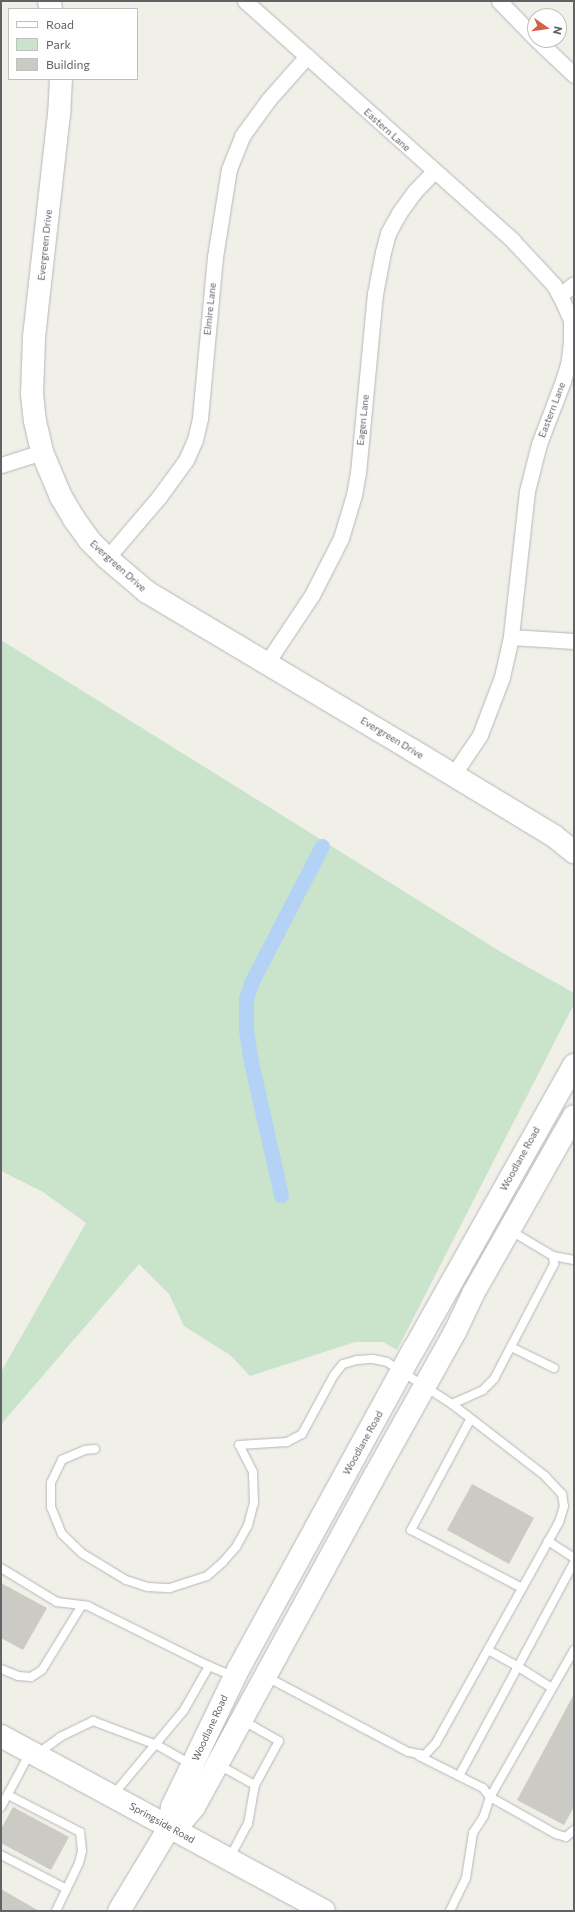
<!DOCTYPE html>
<html>
<head>
<meta charset="utf-8">
<style>
	body { margin:0 }
	#map { position:relative; width:575px; height:1912px; overflow:hidden; background:#f0efe8; font-family:Commissioner,sans-serif }
	div>[style] { position:absolute }
	.green>* { inset:0; background:#c9e4cb }
	.canal>* { height:15px; margin:-7.5px; padding:0 7.5px; transform-origin:7.5px; border-radius:7.5px; background:#b3d2f5 }
	.building>* { inset:0; background:#cbcac4 }
	.roads { filter:drop-shadow(0 0 1px #b5b7bb) drop-shadow(0 0 1px #b5b7bb) }
	.lane>* { height:8px; margin:-4px; padding:0 4px; transform-origin:4px; border-radius:4px; background:#fff }
	.street>* { height:15px; margin:-7.5px; padding:0 7.5px; transform-origin:7.5px; border-radius:7.5px; background:#fff }
	.secondary>* { height:22px; margin:-11px; padding:0 11px; transform-origin:11px; border-radius:11px; background:#fff }
	span { translate:-50% -50%; white-space:nowrap; text-align:center; line-height:1.15; -webkit-text-stroke:3px #fff; paint-order:stroke }
	.street-label { font-size:10px; color:#606266 }
	.frame { position:absolute; inset:0; border:2px solid #606266; pointer-events:none }
	.legend { position:absolute; left:8px; top:8px; width:130px; height:72px; box-sizing:border-box; background:#fff; border:1px solid #bfc0c2; margin:0; padding:5px 7px; list-style:none; font-size:12px; color:#606266 }
	.legend li { display:flex; align-items:center; gap:8px; height:20px }
	.legend b { width:20px; border:1px solid #bfc0c2 }
	.north { position:absolute; left:527px; top:8px; width:40px; height:40px; box-sizing:border-box; background:#fff; border:1px solid #bfc0c2; border-radius:50%; rotate:103deg; font-size:11px; font-weight:700; line-height:16px; text-align:center; color:#606266 }
	.north::after { content:''; display:block; margin:auto; width:14px; height:18px; background:#d4624a; clip-path:polygon(50% 0,100% 100%,50% 72%,0 100%) }
</style>
</head>
<body>
<div id="map">
	<div class="green">
		<div style="clip-path:polygon(1px 640px,501px 952px,574px 993px,574px 1004px,397px 1350px,383px 1342px,355px 1342px,250px 1376px,230px 1355px,184px 1326px,169px 1294px,139px 1264px,3px 1422px,1px 1427px,1px 1372px,86px 1223px,43px 1192px,1px 1171px)"></div>
	</div>
	<div class="canal">
		<div style="left:281px;top:1195px;width:136px;rotate:-102.7deg"></div>
		<div style="left:251px;top:1062px;width:33px;rotate:-99deg"></div>
		<div style="left:246px;top:1029px;width:30px;rotate:-90deg"></div>
		<div style="left:246px;top:999px;width:19px;rotate:-72deg"></div>
		<div style="left:252px;top:981px;width:152px;rotate:-62.6deg"></div>
	</div>
	<div class="building">
		<div style="clip-path:polygon(472px 1484px,534px 1518px,509px 1564px,447px 1530px)"></div>
		<div style="clip-path:polygon(1px 1583px,47px 1608px,23px 1650px,1px 1638px)"></div>
		<div style="clip-path:polygon(574px 1694px,574px 1807px,564px 1825px,517px 1800px)"></div>
		<div style="clip-path:polygon(13px 1807px,69px 1837px,51px 1870px,1px 1843px,1px 1829px)"></div>
		<div style="clip-path:polygon(1px 1889px,39px 1911px,1px 1911px)"></div>
	</div>
	<div class="roads">
		<div class="lane">
			<div style="left:553px;top:1256px;width:21px;rotate:11deg"></div>
			<div style="left:511px;top:1347px;width:48px;rotate:26deg"></div>
			<div style="left:452px;top:1404px;width:34px;rotate:-24deg"></div>
			<div style="left:483px;top:1390px;width:16px;rotate:-45deg"></div>
			<div style="left:494px;top:1379px;width:130px;rotate:-62.4deg"></div>
			<div style="left:554px;top:1264px;width:8px;rotate:-97deg"></div>
			<div style="left:553px;top:1256px;width:49px;rotate:-149.2deg"></div>
			<div style="left:470px;top:1420px;width:125px;rotate:118.2deg"></div>
			<div style="left:411px;top:1530px;width:125px;rotate:27.6deg"></div>
			<div style="left:95px;top:1449px;width:10px;rotate:174deg"></div>
			<div style="left:85px;top:1450px;width:25px;rotate:157deg"></div>
			<div style="left:62px;top:1460px;width:25px;rotate:116deg"></div>
			<div style="left:51px;top:1483px;width:24px;rotate:90deg"></div>
			<div style="left:51px;top:1507px;width:29px;rotate:68deg"></div>
			<div style="left:62px;top:1534px;width:29px;rotate:44deg"></div>
			<div style="left:83px;top:1554px;width:50px;rotate:31.2deg"></div>
			<div style="left:126px;top:1580px;width:23px;rotate:18deg"></div>
			<div style="left:148px;top:1587px;width:22px;rotate:3deg"></div>
			<div style="left:170px;top:1588px;width:39px;rotate:-18deg"></div>
			<div style="left:207px;top:1576px;width:21px;rotate:-41deg"></div>
			<div style="left:223px;top:1562px;width:20px;rotate:-49deg"></div>
			<div style="left:236px;top:1547px;width:25px;rotate:-61deg"></div>
			<div style="left:248px;top:1525px;width:23px;rotate:-75deg"></div>
			<div style="left:254px;top:1503px;width:31px;rotate:-92deg"></div>
			<div style="left:253px;top:1472px;width:30px;rotate:-117deg"></div>
			<div style="left:239px;top:1445px;width:48px;rotate:-3.6deg"></div>
			<div style="left:287px;top:1442px;width:17px;rotate:-28deg"></div>
			<div style="left:302px;top:1434px;width:67px;rotate:-61.5deg"></div>
			<div style="left:334px;top:1375px;width:14px;rotate:-51deg"></div>
			<div style="left:343px;top:1364px;width:15px;rotate:-16deg"></div>
			<div style="left:357px;top:1360px;width:16px;rotate:-4deg"></div>
			<div style="left:373px;top:1359px;width:14px;rotate:12deg"></div>
			<div style="left:387px;top:1362px;width:77px;rotate:32.9deg"></div>
			<div style="left:452px;top:1404px;width:118px;rotate:37.7deg"></div>
			<div style="left:545px;top:1476px;width:25px;rotate:47deg"></div>
			<div style="left:562px;top:1494px;width:12px;rotate:81deg"></div>
			<div style="left:564px;top:1506px;width:17px;rotate:107deg"></div>
			<div style="left:559px;top:1522px;width:253px;rotate:119.1deg"></div>
			<div style="left:436px;top:1743px;width:16px;rotate:133deg"></div>
			<div style="left:425px;top:1755px;width:17px;rotate:-170deg"></div>
			<div style="left:408px;top:1752px;width:160px;rotate:-152deg"></div>
			<div style="left:548px;top:1541px;width:31px;rotate:33deg"></div>
			<div style="left:1px;top:1568px;width:66px;rotate:31.3deg"></div>
			<div style="left:57px;top:1602px;width:31px;rotate:7deg"></div>
			<div style="left:88px;top:1606px;width:135px;rotate:26.4deg"></div>
			<div style="left:209px;top:1666px;width:28px;rotate:23deg"></div>
			<div style="left:488px;top:1650px;width:33px;rotate:29deg"></div>
			<div style="left:517px;top:1666px;width:41px;rotate:32.2deg"></div>
			<div style="left:574px;top:1650px;width:169px;rotate:119.7deg"></div>
			<div style="left:490px;top:1797px;width:76px;rotate:29.3deg"></div>
			<div style="left:556px;top:1834px;width:10px;rotate:17deg"></div>
			<div style="left:566px;top:1837px;width:11px;rotate:-41deg"></div>
			<div style="left:1px;top:1669px;width:18px;rotate:22deg"></div>
			<div style="left:18px;top:1676px;width:13px;rotate:4deg"></div>
			<div style="left:31px;top:1677px;width:13px;rotate:-32deg"></div>
			<div style="left:42px;top:1670px;width:76px;rotate:-58.4deg"></div>
			<div style="left:37px;top:1754px;width:29px;rotate:-36deg"></div>
			<div style="left:60px;top:1737px;width:37px;rotate:-26deg"></div>
			<div style="left:93px;top:1721px;width:68px;rotate:20.6deg"></div>
			<div style="left:157px;top:1745px;width:40px;rotate:29.7deg"></div>
			<div style="left:419px;top:1756px;width:72px;rotate:26.6deg"></div>
			<div style="left:483px;top:1788px;width:11px;rotate:52deg"></div>
			<div style="left:490px;top:1797px;width:20px;rotate:108deg"></div>
			<div style="left:484px;top:1816px;width:20px;rotate:123deg"></div>
			<div style="left:473px;top:1833px;width:46px;rotate:98.8deg"></div>
			<div style="left:466px;top:1878px;width:37px;rotate:116deg"></div>
			<div style="left:219px;top:1765px;width:41px;rotate:29.1deg"></div>
			<div style="left:459px;top:1776px;width:243px;rotate:-61.7deg"></div>
			<div style="left:8px;top:1795px;width:81px;rotate:27.2deg"></div>
			<div style="left:80px;top:1832px;width:19px;rotate:84deg"></div>
			<div style="left:82px;top:1851px;width:12px;rotate:104deg"></div>
			<div style="left:79px;top:1863px;width:53px;rotate:115.6deg"></div>
			<div style="left:113px;top:1795px;width:111px;rotate:-50.1deg"></div>
			<div style="left:184px;top:1710px;width:51px;rotate:-60.4deg"></div>
			<div style="left:1px;top:1807px;width:61px;rotate:-61.8deg"></div>
			<div style="left:1px;top:1855px;width:74px;rotate:27.3deg"></div>
			<div style="left:229px;top:1859px;width:40px;rotate:-62deg"></div>
			<div style="left:248px;top:1824px;width:40px;rotate:-80deg"></div>
			<div style="left:255px;top:1785px;width:50px;rotate:-61.4deg"></div>
			<div style="left:279px;top:1741px;width:43px;rotate:-150.4deg"></div>
		</div>
		<div class="street">
			<div style="left:245px;top:1px;width:360px;rotate:41.8deg"></div>
			<div style="left:513px;top:241px;width:60px;rotate:47deg"></div>
			<div style="left:554px;top:285px;width:19px;rotate:62deg"></div>
			<div style="left:563px;top:302px;width:20px;rotate:66deg"></div>
			<div style="left:571px;top:320px;width:21px;rotate:90deg"></div>
			<div style="left:571px;top:341px;width:20px;rotate:96deg"></div>
			<div style="left:569px;top:361px;width:21px;rotate:107deg"></div>
			<div style="left:563px;top:381px;width:67px;rotate:110.9deg"></div>
			<div style="left:539px;top:444px;width:49px;rotate:104.3deg"></div>
			<div style="left:527px;top:491px;width:147px;rotate:96.3deg"></div>
			<div style="left:511px;top:637px;width:41px;rotate:102.7deg"></div>
			<div style="left:502px;top:677px;width:62px;rotate:110.8deg"></div>
			<div style="left:480px;top:735px;width:48px;rotate:124deg"></div>
			<div style="left:499px;top:1px;width:52px;rotate:45.8deg"></div>
			<div style="left:537px;top:40px;width:51px;rotate:43.4deg"></div>
			<div style="left:560px;top:295px;width:18px;rotate:-38deg"></div>
			<div style="left:1px;top:465px;width:43px;rotate:-17.6deg"></div>
			<div style="left:107px;top:558px;width:80px;rotate:-49.6deg"></div>
			<div style="left:159px;top:497px;width:46px;rotate:-53.9deg"></div>
			<div style="left:186px;top:460px;width:22px;rotate:-66deg"></div>
			<div style="left:195px;top:440px;width:23px;rotate:-77deg"></div>
			<div style="left:200px;top:418px;width:162px;rotate:-84.7deg"></div>
			<div style="left:215px;top:257px;width:89px;rotate:-81deg"></div>
			<div style="left:229px;top:169px;width:35px;rotate:-68deg"></div>
			<div style="left:242px;top:136px;width:46px;rotate:-53.9deg"></div>
			<div style="left:269px;top:99px;width:57px;rotate:-48.5deg"></div>
			<div style="left:511px;top:637px;width:63px;rotate:3.6deg"></div>
			<div style="left:266px;top:664px;width:83px;rotate:-56.3deg"></div>
			<div style="left:312px;top:595px;width:64px;rotate:-63deg"></div>
			<div style="left:341px;top:538px;width:45px;rotate:-73.2deg"></div>
			<div style="left:354px;top:495px;width:22px;rotate:-80deg"></div>
			<div style="left:358px;top:473px;width:180px;rotate:-84.6deg"></div>
			<div style="left:375px;top:294px;width:43px;rotate:-79.2deg"></div>
			<div style="left:383px;top:252px;width:20px;rotate:-75deg"></div>
			<div style="left:388px;top:233px;width:23px;rotate:-61deg"></div>
			<div style="left:399px;top:213px;width:27px;rotate:-54deg"></div>
			<div style="left:415px;top:191px;width:28px;rotate:-46deg"></div>
		</div>
		<div class="secondary">
			<div style="left:49px;top:1px;width:8px;rotate:76deg"></div>
			<div style="left:61px;top:79px;width:35px;rotate:93deg"></div>
			<div style="left:59px;top:114px;width:225px;rotate:96.4deg"></div>
			<div style="left:34px;top:338px;width:56px;rotate:92deg"></div>
			<div style="left:32px;top:394px;width:27px;rotate:84deg"></div>
			<div style="left:35px;top:421px;width:32px;rotate:77deg"></div>
			<div style="left:42px;top:452px;width:49px;rotate:67.1deg"></div>
			<div style="left:61px;top:497px;width:26px;rotate:59deg"></div>
			<div style="left:74px;top:519px;width:26px;rotate:54deg"></div>
			<div style="left:89px;top:540px;width:25px;rotate:45deg"></div>
			<div style="left:107px;top:558px;width:52px;rotate:40.4deg"></div>
			<div style="left:147px;top:592px;width:309px;rotate:30.8deg"></div>
			<div style="left:412px;top:750px;width:166px;rotate:31.2deg"></div>
			<div style="left:554px;top:836px;width:26px;rotate:39deg"></div>
			<div style="left:1px;top:1736px;width:367px;rotate:28.4deg"></div>
			<div style="left:169px;top:1828px;width:21px;rotate:-82deg"></div>
			<div style="left:172px;top:1807px;width:154px;rotate:-64.3deg"></div>
			<div style="left:239px;top:1668px;width:364px;rotate:-61.3deg"></div>
			<div style="left:414px;top:1349px;width:326px;rotate:-60.6deg"></div>
			<div style="left:119px;top:1911px;width:97px;rotate:-58.9deg"></div>
			<div style="left:169px;top:1828px;width:17px;rotate:-31deg"></div>
			<div style="left:184px;top:1819px;width:16px;rotate:-50deg"></div>
			<div style="left:194px;top:1807px;width:378px;rotate:-61.4deg"></div>
			<div style="left:375px;top:1475px;width:166px;rotate:-60.8deg"></div>
			<div style="left:456px;top:1330px;width:42px;rotate:-64.7deg"></div>
			<div style="left:474px;top:1292px;width:202px;rotate:-60.4deg"></div>
		</div>
	</div>
	<div class="street-label">
		<span style="left:387px;top:130px;rotate:42deg">Eastern Lane</span>
		<span style="left:45px;top:245px;rotate:-84deg">Evergreen Drive</span>
		<span style="left:210px;top:309px;rotate:-84deg">Elmire Lane</span>
		<span style="left:552px;top:410px;rotate:-69deg">Eastern Lane</span>
		<span style="left:363px;top:420px;rotate:-84deg">Eagen Lane</span>
		<span style="left:118px;top:566px;rotate:42deg">Evergreen Drive</span>
		<span style="left:392px;top:738px;rotate:31deg">Evergreen Drive</span>
		<span style="left:520px;top:1159px;rotate:-61deg">Woodlane Road</span>
		<span style="left:363px;top:1443px;rotate:-61deg">Woodlane Road</span>
		<span style="left:210px;top:1728px;rotate:-65deg">Woodlane Road</span>
		<span style="left:162px;top:1823px;rotate:29deg">Springside Road</span>
	</div>
	<div class="frame"></div>
	<ul class="legend">
	<li><b style="height:5px;background:#fff"></b>Road</li>
	<li><b style="height:11px;background:#c9e4cb"></b>Park</li>
	<li><b style="height:11px;background:#cbcac4"></b>Building</li>
	</ul>
	<div class="north">N</div>
</div>
</body>
</html>
